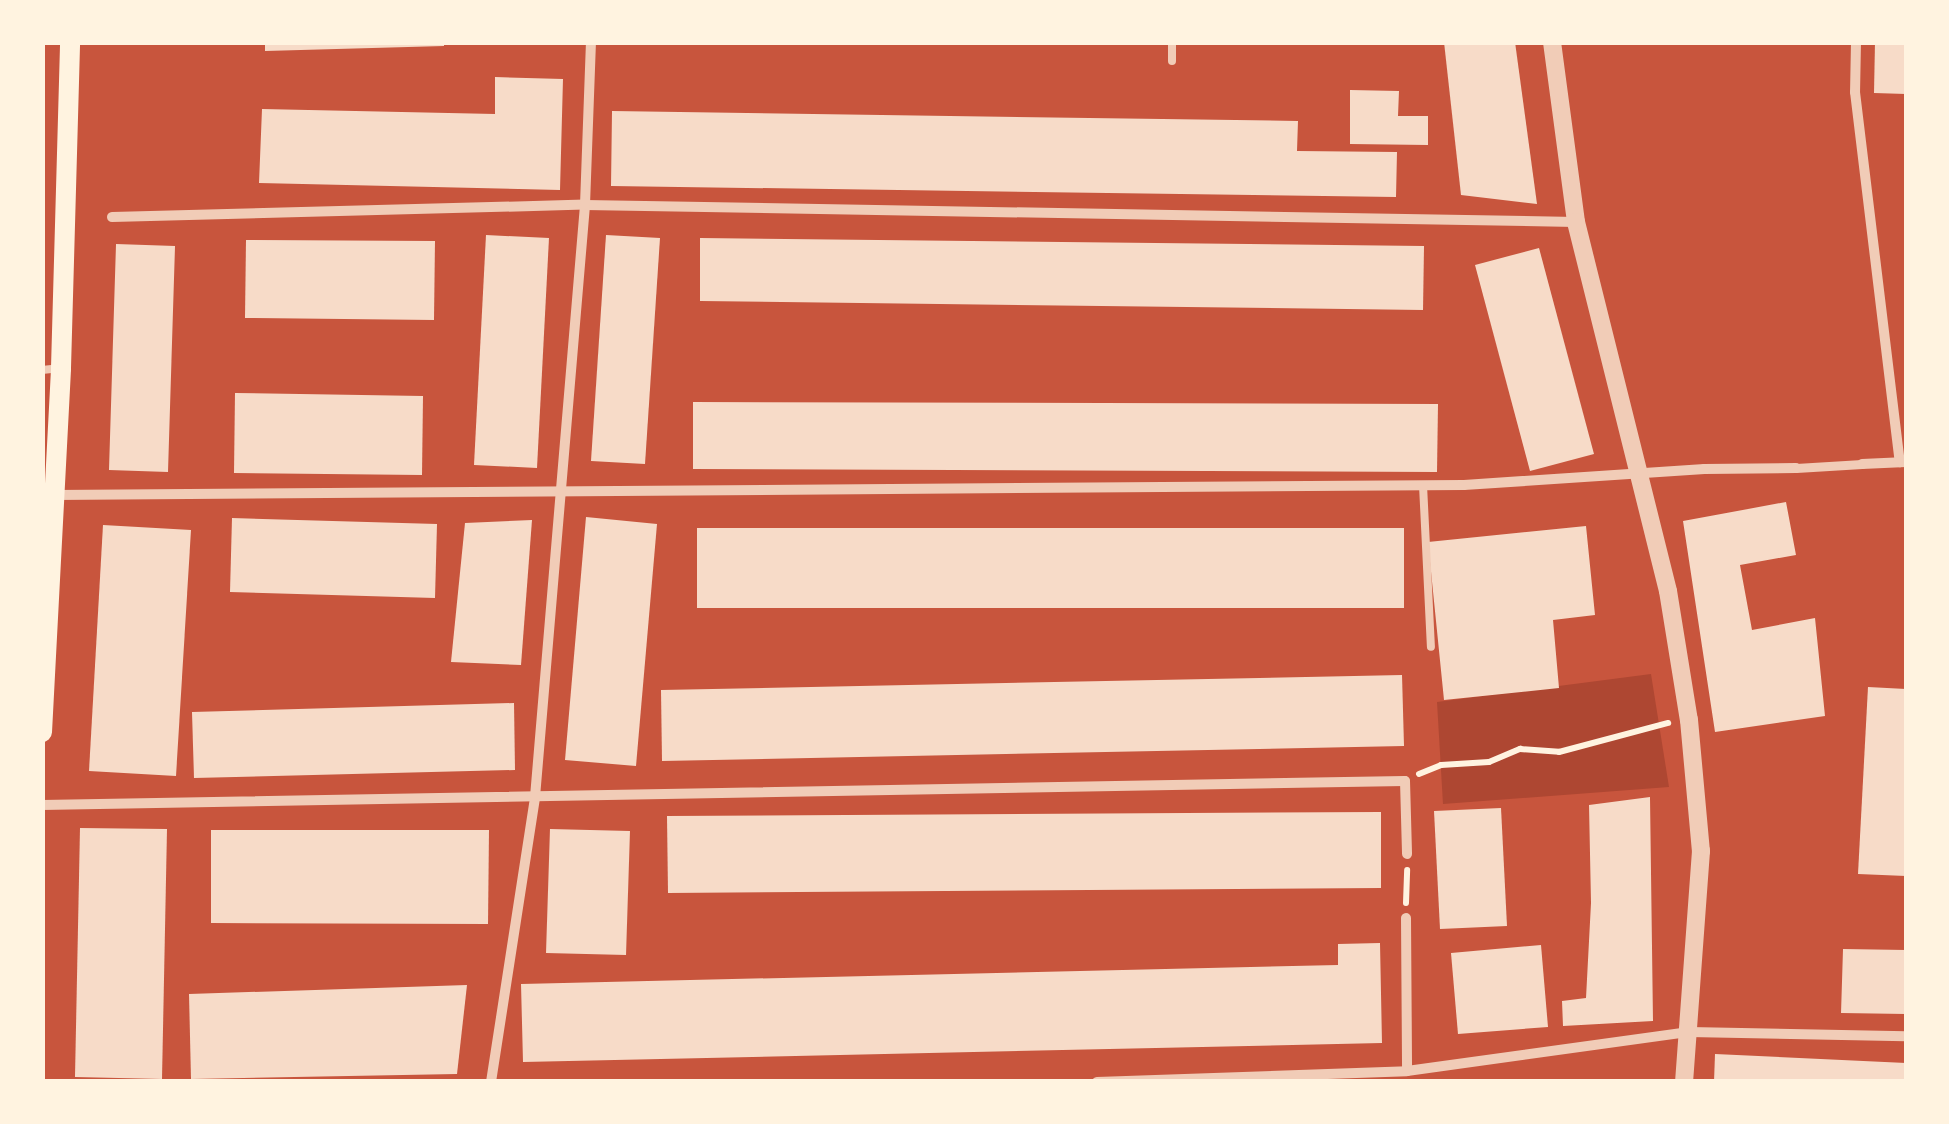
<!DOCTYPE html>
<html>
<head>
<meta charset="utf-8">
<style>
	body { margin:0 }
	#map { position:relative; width:1949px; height:1124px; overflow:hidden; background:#c8553d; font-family:"Archivo Narrow",sans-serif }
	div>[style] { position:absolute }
	.green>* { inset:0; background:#ae4732 }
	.building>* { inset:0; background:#f7dbc8 }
	.path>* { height:6px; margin:-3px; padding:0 3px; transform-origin:3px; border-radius:3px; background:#fff3e0 }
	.service>* { height:8px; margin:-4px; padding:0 4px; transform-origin:4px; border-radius:4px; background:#f1ccb7 }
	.pedestrian>* { height:9px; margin:-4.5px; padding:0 4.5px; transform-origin:4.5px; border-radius:4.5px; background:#f1ccb7 }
	.minor>* { height:10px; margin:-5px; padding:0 5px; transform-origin:5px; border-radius:5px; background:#f1ccb7 }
	.tertiary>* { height:18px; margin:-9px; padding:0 9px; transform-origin:9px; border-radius:9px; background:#f1ccb7 }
	.secondary>* { height:20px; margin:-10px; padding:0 10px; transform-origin:10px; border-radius:10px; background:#fff3e0 }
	span { translate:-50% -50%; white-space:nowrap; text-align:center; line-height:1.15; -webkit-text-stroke:10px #fff3e0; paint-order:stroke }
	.frame { position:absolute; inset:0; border:45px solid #fff3e0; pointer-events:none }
</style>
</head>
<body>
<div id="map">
	<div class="green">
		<div style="clip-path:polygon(1651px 674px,1669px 787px,1443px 804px,1437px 702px)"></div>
	</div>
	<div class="building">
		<div style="clip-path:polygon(265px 42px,444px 42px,444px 46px,265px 51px)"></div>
		<div style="clip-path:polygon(1444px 42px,1515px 42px,1537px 204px,1461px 195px)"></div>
		<div style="clip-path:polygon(1875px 42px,1906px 42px,1906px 94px,1874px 93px)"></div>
		<div style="clip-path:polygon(495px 77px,563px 79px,560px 190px,259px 183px,262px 109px,495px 114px)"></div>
		<div style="clip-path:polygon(1350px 90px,1399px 91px,1398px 116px,1428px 116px,1428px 145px,1350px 144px)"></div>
		<div style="clip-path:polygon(612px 111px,1298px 121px,1297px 151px,1397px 152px,1396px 197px,611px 186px)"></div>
		<div style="clip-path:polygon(486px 235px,549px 238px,537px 468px,474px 465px)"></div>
		<div style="clip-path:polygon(606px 235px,660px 238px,645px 464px,591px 461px)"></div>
		<div style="clip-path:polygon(700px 238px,1424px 246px,1423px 310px,700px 301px)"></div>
		<div style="clip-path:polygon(246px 240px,435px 241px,434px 320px,245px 318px)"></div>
		<div style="clip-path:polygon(116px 244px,175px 246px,168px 472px,109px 470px)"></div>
		<div style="clip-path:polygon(1539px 248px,1594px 454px,1530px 471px,1475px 265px)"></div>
		<div style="clip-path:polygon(235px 393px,423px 396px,422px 475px,234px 473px)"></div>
		<div style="clip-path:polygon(693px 402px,1438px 404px,1437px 472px,693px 469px)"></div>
		<div style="clip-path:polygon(1786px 502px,1796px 555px,1740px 565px,1752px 630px,1815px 618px,1825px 716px,1715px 732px,1683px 521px)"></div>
		<div style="clip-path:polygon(586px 517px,657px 524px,636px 766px,565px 760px)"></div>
		<div style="clip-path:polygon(232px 518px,437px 524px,435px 598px,230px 592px)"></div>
		<div style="clip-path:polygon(532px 520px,521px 665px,451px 662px,465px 523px)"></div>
		<div style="clip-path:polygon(103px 525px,191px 530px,176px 776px,89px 771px)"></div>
		<div style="clip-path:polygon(1586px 526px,1595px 615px,1553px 620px,1559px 688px,1444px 700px,1428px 542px)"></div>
		<div style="clip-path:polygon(697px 528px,1404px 528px,1404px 608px,697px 608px)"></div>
		<div style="clip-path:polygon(1402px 675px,1404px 746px,662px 761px,661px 690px)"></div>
		<div style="clip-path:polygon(1868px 687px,1906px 689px,1906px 876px,1858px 874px)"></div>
		<div style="clip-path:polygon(514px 703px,515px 770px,194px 778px,192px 712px)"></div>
		<div style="clip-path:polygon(1650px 797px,1653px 1021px,1563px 1026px,1562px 1001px,1586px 998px,1591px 903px,1589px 805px)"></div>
		<div style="clip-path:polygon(1501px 808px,1507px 926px,1440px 929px,1434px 811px)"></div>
		<div style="clip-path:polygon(1381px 812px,1381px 888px,668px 893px,667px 816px)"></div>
		<div style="clip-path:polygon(80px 828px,167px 829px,162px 1079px,75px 1077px)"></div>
		<div style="clip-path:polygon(550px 829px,630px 831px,626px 955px,546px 953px)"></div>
		<div style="clip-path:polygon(211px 830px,489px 830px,488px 924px,211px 923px)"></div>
		<div style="clip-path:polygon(1380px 943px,1382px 1043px,523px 1062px,521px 984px,1338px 965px,1338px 944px)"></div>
		<div style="clip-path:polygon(1541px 945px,1548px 1027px,1458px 1034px,1451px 953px)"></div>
		<div style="clip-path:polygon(1843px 949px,1906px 950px,1906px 1014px,1841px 1013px)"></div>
		<div style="clip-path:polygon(467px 985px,457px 1074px,191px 1079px,189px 994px)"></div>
		<div style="clip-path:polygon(1715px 1054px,1906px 1063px,1906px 1082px,1714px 1082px)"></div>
	</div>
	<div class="path">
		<div style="left:1419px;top:774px;width:24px;rotate:-22deg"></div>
		<div style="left:1441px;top:765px;width:48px;rotate:-3.6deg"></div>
		<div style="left:1489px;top:762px;width:34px;rotate:-23deg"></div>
		<div style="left:1520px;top:749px;width:39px;rotate:4deg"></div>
		<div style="left:1559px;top:752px;width:113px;rotate:-14.9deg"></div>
		<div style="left:1406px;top:903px;width:33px;rotate:-88deg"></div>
	</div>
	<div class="service">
		<div style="left:1172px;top:61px;width:19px;rotate:-90deg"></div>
		<div style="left:42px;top:370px;width:19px;rotate:-6deg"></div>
		<div style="left:1423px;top:485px;width:162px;rotate:87.2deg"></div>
	</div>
	<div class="pedestrian">
		<div style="left:1796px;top:468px;width:66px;rotate:-3.5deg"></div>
	</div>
	<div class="minor">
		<div style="left:1856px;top:42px;width:50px;rotate:91.1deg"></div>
		<div style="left:1855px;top:92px;width:373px;rotate:83.1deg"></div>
		<div style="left:112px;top:217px;width:473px;rotate:-1.5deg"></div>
		<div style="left:585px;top:205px;width:991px;rotate:0.98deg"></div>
		<div style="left:1862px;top:464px;width:44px;rotate:-2.6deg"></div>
		<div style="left:54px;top:495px;width:1410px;rotate:-0.41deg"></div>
		<div style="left:1464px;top:485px;width:241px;rotate:-3.8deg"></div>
		<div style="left:1704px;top:469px;width:92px;rotate:-0.6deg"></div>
		<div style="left:42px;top:805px;width:1363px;rotate:-1.01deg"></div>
		<div style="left:1405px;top:781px;width:73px;rotate:88.4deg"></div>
		<div style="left:1406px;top:918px;width:153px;rotate:89.6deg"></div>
		<div style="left:491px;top:1082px;width:288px;rotate:-81.2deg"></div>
		<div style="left:535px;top:797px;width:594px;rotate:-85.17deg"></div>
		<div style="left:585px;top:205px;width:163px;rotate:-87.9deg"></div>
		<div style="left:1097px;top:1082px;width:310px;rotate:-2deg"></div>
		<div style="left:1407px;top:1071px;width:285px;rotate:-7.9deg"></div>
		<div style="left:1689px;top:1032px;width:217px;rotate:1.1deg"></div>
	</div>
	<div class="tertiary">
		<div style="left:1552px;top:42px;width:182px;rotate:82.4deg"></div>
		<div style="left:1576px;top:222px;width:380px;rotate:76deg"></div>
		<div style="left:1668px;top:591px;width:131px;rotate:80.8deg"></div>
		<div style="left:1689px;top:720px;width:132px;rotate:84.8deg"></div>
		<div style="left:1701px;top:851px;width:232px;rotate:94.2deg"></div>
	</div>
	<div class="secondary">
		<div style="left:42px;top:732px;width:364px;rotate:-87deg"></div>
		<div style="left:61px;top:368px;width:326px;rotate:-88.4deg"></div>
	</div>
	<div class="frame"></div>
</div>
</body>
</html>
